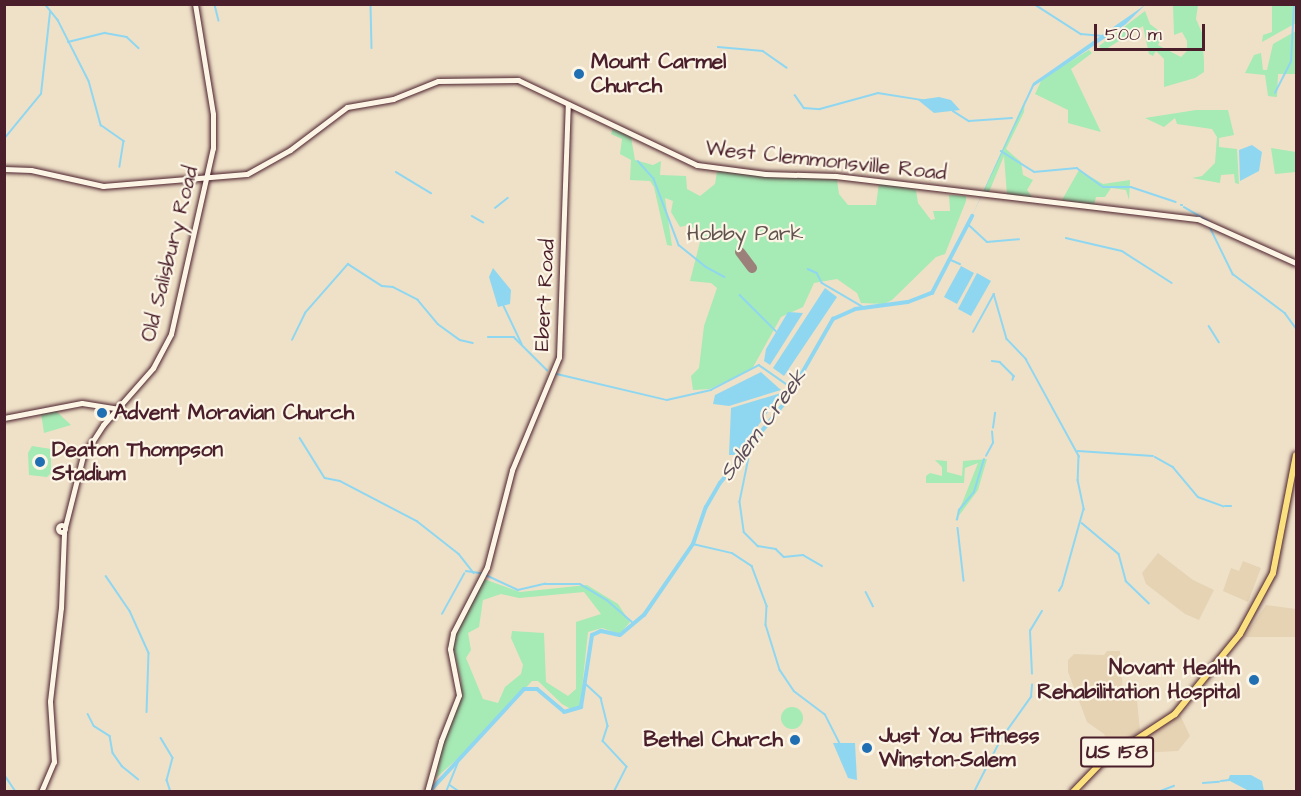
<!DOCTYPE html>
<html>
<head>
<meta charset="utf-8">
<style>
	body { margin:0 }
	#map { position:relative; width:1301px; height:796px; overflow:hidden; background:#efe1c8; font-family:"Architects Daughter",sans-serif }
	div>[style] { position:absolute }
	.built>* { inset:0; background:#e6d3b4 }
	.green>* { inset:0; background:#a6eab5 }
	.round { border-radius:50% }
	.water>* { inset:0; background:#8fd7f0 }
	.stream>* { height:1.5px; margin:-0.75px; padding:0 0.75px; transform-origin:0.75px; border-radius:0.75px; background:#8fd7f0 }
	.river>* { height:4px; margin:-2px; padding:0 2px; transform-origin:2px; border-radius:2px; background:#8fd7f0 }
	.runway>* { height:10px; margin:-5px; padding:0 5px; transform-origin:5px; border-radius:5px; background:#9c807a }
	.roads { filter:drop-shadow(0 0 2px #4a1f2b) drop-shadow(0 0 2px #4a1f2b) }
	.secondary>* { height:5px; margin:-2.5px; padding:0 2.5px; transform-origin:2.5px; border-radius:2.5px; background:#fcf5e5 }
	.secondary>.ring { margin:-2.5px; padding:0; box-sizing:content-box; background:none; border:5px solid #fcf5e5; border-radius:50% }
	.primary>* { height:6px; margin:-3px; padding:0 3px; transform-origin:3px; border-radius:3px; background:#fbe080 }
	.dots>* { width:16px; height:16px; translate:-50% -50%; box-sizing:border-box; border:3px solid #fcf5e5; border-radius:50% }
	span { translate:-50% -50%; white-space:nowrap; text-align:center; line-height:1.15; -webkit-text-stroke:4.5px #fcf5e5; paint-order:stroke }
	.shield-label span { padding:2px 4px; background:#fcf5e5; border:2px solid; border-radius:4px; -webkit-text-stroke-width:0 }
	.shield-label { font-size:20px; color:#4a1f2b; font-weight:700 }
	.poi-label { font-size:21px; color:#4a1f2b; font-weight:700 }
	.left { translate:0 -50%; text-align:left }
	.right { translate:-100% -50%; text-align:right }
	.street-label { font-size:21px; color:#4a1f2b }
	.park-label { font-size:21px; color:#61524e }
	.water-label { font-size:22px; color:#5b4d5c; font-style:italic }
	.frame { position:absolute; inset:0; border:6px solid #4a1f2b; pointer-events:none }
	.scale { position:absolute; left:1094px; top:24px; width:111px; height:27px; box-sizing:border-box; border:3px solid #4a1f2b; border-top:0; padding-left:8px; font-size:18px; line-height:21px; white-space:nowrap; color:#4a1f2b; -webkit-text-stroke:4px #fcf5e5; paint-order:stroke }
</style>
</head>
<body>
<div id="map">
	<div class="built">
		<div style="clip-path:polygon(1158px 553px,1193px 580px,1214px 590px,1199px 620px,1185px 614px,1146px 584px,1142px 573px)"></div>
		<div style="clip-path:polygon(1243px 561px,1261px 568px,1248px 602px,1223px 591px,1231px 568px,1239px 571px)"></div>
		<div style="clip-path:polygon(1266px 605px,1296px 609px,1296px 637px,1244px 637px)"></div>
		<div style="clip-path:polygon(1107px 651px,1120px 651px,1123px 691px,1136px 690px,1140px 731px,1111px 749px,1104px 734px,1087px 722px,1068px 672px,1068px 660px,1074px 654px,1104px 655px)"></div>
		<div style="clip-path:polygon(1180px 715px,1190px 736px,1178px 751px,1139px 753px,1133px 745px)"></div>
	</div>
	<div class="green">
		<div style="clip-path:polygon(1173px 5px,1198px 5px,1196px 19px,1202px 33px,1204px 62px,1204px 72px,1195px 78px,1164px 87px,1164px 59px,1156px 51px,1153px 56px,1149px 54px,1143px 26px,1103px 51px,1099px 46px,1145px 11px,1150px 24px,1163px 34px,1158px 45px,1181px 57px,1187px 51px,1187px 41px,1182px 32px,1174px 35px)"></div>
		<div style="clip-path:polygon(1272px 5px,1296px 5px,1296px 23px,1262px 42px,1263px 35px,1272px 32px)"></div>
		<div style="clip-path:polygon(1296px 31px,1296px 74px,1278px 74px,1277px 97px,1268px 96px,1265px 75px,1245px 73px,1254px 55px,1261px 53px,1263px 70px,1267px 70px,1273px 44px)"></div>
		<div style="clip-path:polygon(1089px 50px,1092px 53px,1071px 69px,1101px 132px,1068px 123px,1068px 110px,1035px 94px,1042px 79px)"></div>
		<div style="clip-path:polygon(1025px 100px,1024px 112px,1006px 149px,1021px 162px,1023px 175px,1033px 180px,1027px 190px,1033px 198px,1007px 195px,1004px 156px,989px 192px,983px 192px)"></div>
		<div style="clip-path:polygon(1196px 110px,1228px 110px,1234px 135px,1219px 138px,1219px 147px,1237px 149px,1239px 184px,1235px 183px,1234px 174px,1221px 175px,1220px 183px,1192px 178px,1202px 176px,1215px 163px,1217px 137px,1212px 129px,1177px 124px,1175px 118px,1164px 127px,1145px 118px)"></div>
		<div style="clip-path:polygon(613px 128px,631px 137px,635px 160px,653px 165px,661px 161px,660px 175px,686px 176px,687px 189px,700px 196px,715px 184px,717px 172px,725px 170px,837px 180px,839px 194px,848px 205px,876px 205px,879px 183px,897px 185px,916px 190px,918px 203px,931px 220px,935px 219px,933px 211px,950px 211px,949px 195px,966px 196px,966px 201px,945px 254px,936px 257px,892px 300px,884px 304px,861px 303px,857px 293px,837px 279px,814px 283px,803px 307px,781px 317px,752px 369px,710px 389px,693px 390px,691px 376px,699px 368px,704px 326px,717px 288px,711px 283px,690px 281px,702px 234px,689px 225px,680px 227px,671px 212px,673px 201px,665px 198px,672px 246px,667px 245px,654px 187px,650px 181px,630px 180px,631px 160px,620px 154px,622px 139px,611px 134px)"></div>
		<div style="clip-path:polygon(1271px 148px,1296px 152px,1296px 172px,1275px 174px)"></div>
		<div style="clip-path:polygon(1079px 170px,1103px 184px,1130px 180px,1129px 200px,1126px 190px,1111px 188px,1105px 197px,1096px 197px,1094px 205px,1062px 200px)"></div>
		<div style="clip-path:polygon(56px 411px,71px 425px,44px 433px,41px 413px)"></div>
		<div style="clip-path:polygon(32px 446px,51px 449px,51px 473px,47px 477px,29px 475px,28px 453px)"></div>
		<div style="clip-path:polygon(987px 459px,978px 490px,955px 521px,978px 463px,965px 468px,964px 483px,926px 483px,926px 476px,930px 473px,942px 476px,942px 467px,935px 460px,947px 461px,947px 472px,962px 476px,963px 461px)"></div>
		<div style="clip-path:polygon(evenodd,484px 579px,520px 592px,587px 585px,618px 604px,630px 622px,620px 634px,602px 628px,588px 632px,580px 707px,571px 709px,562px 704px,538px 681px,532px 681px,478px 740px,436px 778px,441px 748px,459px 702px,461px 680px,452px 643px,484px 579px,584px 592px,601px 614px,576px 622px,576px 689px,568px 696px,546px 682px,544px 633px,512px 631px,511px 638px,523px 665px,521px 674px,505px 687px,498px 703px,483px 699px,466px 658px,471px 650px,468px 633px,479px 627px,483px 600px,501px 594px,519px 598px,584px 592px)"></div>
		<div class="round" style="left:781px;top:707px;width:22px;height:22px"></div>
	</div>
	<div class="water">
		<div style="clip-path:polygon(1145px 5px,1126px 24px,1034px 86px,971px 218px,1033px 83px)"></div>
		<div style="clip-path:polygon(939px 97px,951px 100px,960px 110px,934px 113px,918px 100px)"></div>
		<div style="clip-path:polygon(1252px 145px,1262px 152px,1259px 171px,1240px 181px,1239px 150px)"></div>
		<div style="clip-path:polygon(961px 266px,974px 273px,957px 304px,944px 297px)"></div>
		<div style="clip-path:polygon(493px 268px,511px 290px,510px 304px,498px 307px,489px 277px)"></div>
		<div style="clip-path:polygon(977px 273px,991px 281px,971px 316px,958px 309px)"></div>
		<div style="clip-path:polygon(825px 288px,837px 297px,784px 376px,773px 368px)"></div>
		<div style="clip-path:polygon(788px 312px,803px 313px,770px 365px,764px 361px,766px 349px)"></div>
		<div style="clip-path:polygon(761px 372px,781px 390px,729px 406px,713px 404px,715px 395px)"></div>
		<div style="clip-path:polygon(781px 393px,746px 443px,736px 455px,729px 455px,731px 408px)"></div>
		<div style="clip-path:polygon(833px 743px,855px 743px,857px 780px,848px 778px)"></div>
		<div style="clip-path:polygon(1230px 775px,1251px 775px,1262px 781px,1264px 791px,1249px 791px,1228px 780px)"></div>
	</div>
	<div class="stream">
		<div style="left:45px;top:4px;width:21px;rotate:51deg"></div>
		<div style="left:58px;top:20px;width:68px;rotate:63.1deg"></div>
		<div style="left:89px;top:81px;width:46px;rotate:74.7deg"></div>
		<div style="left:101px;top:125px;width:28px;rotate:35deg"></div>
		<div style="left:124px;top:141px;width:26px;rotate:99deg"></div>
		<div style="left:371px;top:4px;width:44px;rotate:88.7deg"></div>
		<div style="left:1034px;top:4px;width:56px;rotate:32.6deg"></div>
		<div style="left:1081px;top:34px;width:22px;rotate:5deg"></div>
		<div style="left:215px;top:5px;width:16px;rotate:76deg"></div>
		<div style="left:68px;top:42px;width:38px;rotate:-14deg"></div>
		<div style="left:105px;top:33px;width:22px;rotate:10deg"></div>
		<div style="left:127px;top:37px;width:16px;rotate:43deg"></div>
		<div style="left:718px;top:47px;width:45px;rotate:5.1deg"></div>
		<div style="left:763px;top:51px;width:29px;rotate:35deg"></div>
		<div style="left:1275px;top:93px;width:35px;rotate:-63deg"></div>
		<div style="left:1291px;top:62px;width:58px;rotate:-87deg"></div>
		<div style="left:795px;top:95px;width:16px;rotate:55deg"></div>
		<div style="left:804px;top:108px;width:16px;rotate:4deg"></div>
		<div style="left:820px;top:109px;width:60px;rotate:-15.4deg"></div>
		<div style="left:878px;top:93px;width:45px;rotate:9deg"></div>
		<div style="left:953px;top:111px;width:19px;rotate:32deg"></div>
		<div style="left:969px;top:121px;width:43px;rotate:-4deg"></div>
		<div style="left:4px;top:139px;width:58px;rotate:-50.6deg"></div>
		<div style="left:41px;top:94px;width:82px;rotate:-83.7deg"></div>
		<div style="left:1001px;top:151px;width:39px;rotate:32deg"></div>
		<div style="left:1034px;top:172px;width:43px;rotate:-5.3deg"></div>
		<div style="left:1077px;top:168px;width:32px;rotate:36deg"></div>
		<div style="left:1103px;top:187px;width:28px"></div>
		<div style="left:1131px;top:187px;width:47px;rotate:18.4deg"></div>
		<div style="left:638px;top:161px;width:24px;rotate:48deg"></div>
		<div style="left:654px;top:179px;width:71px;rotate:69.3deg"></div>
		<div style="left:679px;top:245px;width:35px;rotate:39deg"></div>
		<div style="left:706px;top:267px;width:21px;rotate:28deg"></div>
		<div style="left:396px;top:172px;width:41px;rotate:31deg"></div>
		<div style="left:1181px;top:205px;width:1px"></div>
		<div style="left:1184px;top:207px;width:28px;rotate:30deg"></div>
		<div style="left:495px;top:208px;width:16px;rotate:-38deg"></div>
		<div style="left:472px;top:216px;width:13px;rotate:29deg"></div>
		<div style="left:968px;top:224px;width:26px;rotate:43deg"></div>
		<div style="left:987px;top:242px;width:32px;rotate:-5deg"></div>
		<div style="left:1209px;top:225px;width:55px;rotate:63.9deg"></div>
		<div style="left:1233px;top:274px;width:65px;rotate:36.9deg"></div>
		<div style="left:1285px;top:313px;width:19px;rotate:54deg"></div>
		<div style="left:1066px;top:238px;width:57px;rotate:13.1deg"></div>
		<div style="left:1122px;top:251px;width:59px;rotate:32.6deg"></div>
		<div style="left:951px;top:260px;width:10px;rotate:24deg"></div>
		<div style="left:808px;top:269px;width:10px;rotate:24deg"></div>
		<div style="left:817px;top:273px;width:11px;rotate:63deg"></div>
		<div style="left:822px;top:283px;width:50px;rotate:30.2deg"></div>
		<div style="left:994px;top:294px;width:47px;rotate:73.9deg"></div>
		<div style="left:1007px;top:339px;width:28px;rotate:46deg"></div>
		<div style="left:1026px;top:359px;width:111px;rotate:61.3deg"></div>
		<div style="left:1079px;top:456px;width:24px;rotate:92deg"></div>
		<div style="left:1078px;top:480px;width:30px;rotate:78deg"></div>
		<div style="left:1084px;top:509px;width:78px;rotate:105.6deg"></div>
		<div style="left:740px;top:295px;width:51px;rotate:45deg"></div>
		<div style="left:504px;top:306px;width:42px;rotate:64.7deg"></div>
		<div style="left:1209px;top:326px;width:19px;rotate:58deg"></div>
		<div style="left:973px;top:332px;width:43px;rotate:-61.1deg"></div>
		<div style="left:488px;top:337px;width:26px"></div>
		<div style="left:514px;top:337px;width:47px;rotate:45deg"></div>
		<div style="left:292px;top:340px;width:30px;rotate:-64deg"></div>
		<div style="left:305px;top:313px;width:65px;rotate:-48.7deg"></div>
		<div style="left:348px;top:264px;width:40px;rotate:32.9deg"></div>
		<div style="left:382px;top:286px;width:11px;rotate:5deg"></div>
		<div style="left:393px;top:287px;width:28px;rotate:27deg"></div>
		<div style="left:418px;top:300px;width:31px;rotate:50deg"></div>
		<div style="left:438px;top:324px;width:27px;rotate:36deg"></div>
		<div style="left:460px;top:340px;width:13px;rotate:13deg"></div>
		<div style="left:992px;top:361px;width:8px;rotate:7deg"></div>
		<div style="left:1000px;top:362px;width:20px;rotate:45deg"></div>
		<div style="left:1014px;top:376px;width:4px;rotate:104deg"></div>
		<div style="left:557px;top:374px;width:113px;rotate:13.3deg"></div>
		<div style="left:667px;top:400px;width:45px;rotate:-12.8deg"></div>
		<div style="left:711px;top:390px;width:54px;rotate:-27.5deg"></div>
		<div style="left:759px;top:365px;width:40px;rotate:34.9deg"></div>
		<div style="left:993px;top:428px;width:15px;rotate:-82deg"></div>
		<div style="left:300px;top:438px;width:47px;rotate:58deg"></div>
		<div style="left:325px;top:478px;width:15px;rotate:11deg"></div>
		<div style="left:340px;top:481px;width:87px;rotate:27.5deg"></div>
		<div style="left:417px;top:521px;width:53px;rotate:38.2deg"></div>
		<div style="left:459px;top:554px;width:24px;rotate:52deg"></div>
		<div style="left:753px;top:438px;width:65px;rotate:101.5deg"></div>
		<div style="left:740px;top:502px;width:30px;rotate:82deg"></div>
		<div style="left:744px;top:532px;width:20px;rotate:45deg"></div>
		<div style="left:758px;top:546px;width:18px;rotate:9deg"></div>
		<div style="left:776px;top:549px;width:11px;rotate:45deg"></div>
		<div style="left:784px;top:557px;width:19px;rotate:-6deg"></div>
		<div style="left:803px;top:555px;width:22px;rotate:30deg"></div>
		<div style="left:1078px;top:451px;width:75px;rotate:3.8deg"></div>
		<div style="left:986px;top:456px;width:15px;rotate:-62deg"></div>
		<div style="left:993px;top:443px;width:11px;rotate:-95deg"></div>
		<div style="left:1155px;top:457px;width:21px;rotate:29deg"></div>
		<div style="left:1173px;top:467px;width:39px;rotate:50deg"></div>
		<div style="left:1198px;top:497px;width:27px;rotate:20deg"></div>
		<div style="left:1225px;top:506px;width:6px"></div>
		<div style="left:957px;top:520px;width:10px;rotate:-79deg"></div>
		<div style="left:959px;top:510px;width:23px;rotate:-50deg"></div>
		<div style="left:974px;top:492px;width:34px;rotate:-73deg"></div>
		<div style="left:1082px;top:523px;width:48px;rotate:40deg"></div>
		<div style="left:1119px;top:554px;width:28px;rotate:75deg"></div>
		<div style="left:1126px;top:581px;width:32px;rotate:44deg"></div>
		<div style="left:958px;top:528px;width:53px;rotate:83.5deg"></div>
		<div style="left:693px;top:544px;width:40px;rotate:13deg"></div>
		<div style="left:732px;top:553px;width:24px;rotate:33deg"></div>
		<div style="left:752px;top:566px;width:43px;rotate:69.4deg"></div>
		<div style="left:767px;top:606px;width:19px;rotate:93deg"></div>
		<div style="left:766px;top:625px;width:47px;rotate:72.7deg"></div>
		<div style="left:780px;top:670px;width:25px;rotate:56deg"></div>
		<div style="left:794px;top:691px;width:39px;rotate:37deg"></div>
		<div style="left:825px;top:714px;width:33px;rotate:63deg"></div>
		<div style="left:466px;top:571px;width:15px;rotate:8deg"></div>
		<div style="left:486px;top:575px;width:35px;rotate:25deg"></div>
		<div style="left:518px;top:590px;width:28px;rotate:-13deg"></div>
		<div style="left:545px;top:584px;width:35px"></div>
		<div style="left:580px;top:584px;width:31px;rotate:31deg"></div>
		<div style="left:607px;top:600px;width:33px;rotate:41deg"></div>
		<div style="left:106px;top:576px;width:42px;rotate:55.6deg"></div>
		<div style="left:130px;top:611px;width:46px;rotate:65.7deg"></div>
		<div style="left:149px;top:653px;width:59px;rotate:91.9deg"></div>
		<div style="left:1059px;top:591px;width:6px;rotate:-59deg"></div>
		<div style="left:866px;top:592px;width:16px;rotate:63deg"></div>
		<div style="left:442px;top:614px;width:46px;rotate:-61.2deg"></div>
		<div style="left:1032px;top:674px;width:43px;rotate:-92.7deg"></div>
		<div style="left:1030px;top:631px;width:23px;rotate:-59deg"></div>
		<div style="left:586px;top:684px;width:21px;rotate:43deg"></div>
		<div style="left:601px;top:698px;width:29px;rotate:76deg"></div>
		<div style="left:608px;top:726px;width:16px;rotate:108deg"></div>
		<div style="left:603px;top:741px;width:35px;rotate:47deg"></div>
		<div style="left:627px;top:767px;width:28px;rotate:117deg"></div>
		<div style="left:88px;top:714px;width:13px;rotate:63deg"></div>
		<div style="left:94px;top:726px;width:19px;rotate:32deg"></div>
		<div style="left:110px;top:736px;width:17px;rotate:80deg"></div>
		<div style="left:113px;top:753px;width:16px;rotate:55deg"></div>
		<div style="left:122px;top:766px;width:21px;rotate:39deg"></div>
		<div style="left:161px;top:738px;width:23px;rotate:59deg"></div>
		<div style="left:173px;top:758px;width:23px;rotate:105deg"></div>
		<div style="left:167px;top:780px;width:13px;rotate:72deg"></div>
		<div style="left:4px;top:774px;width:22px;rotate:56deg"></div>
		<div style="left:1221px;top:781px;width:8px;rotate:-7deg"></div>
		<div style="left:1203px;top:783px;width:16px;rotate:-4deg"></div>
		<div style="left:450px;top:785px;width:12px;rotate:35deg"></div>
		<div style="left:446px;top:792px;width:35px;rotate:-68deg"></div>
		<div style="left:974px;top:792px;width:59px;rotate:-63deg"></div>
		<div style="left:1001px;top:739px;width:52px;rotate:-54.5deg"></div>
		<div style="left:1031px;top:697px;width:12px;rotate:-85deg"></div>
		<div style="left:1158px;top:792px;width:17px;rotate:-21deg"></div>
	</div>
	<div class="river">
		<div style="left:429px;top:792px;width:140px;rotate:-47.3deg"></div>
		<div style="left:524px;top:689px;width:13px"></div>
		<div style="left:537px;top:689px;width:35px;rotate:40deg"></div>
		<div style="left:564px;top:712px;width:18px;rotate:-16deg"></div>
		<div style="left:581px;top:707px;width:73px;rotate:-81.3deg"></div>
		<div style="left:592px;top:635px;width:10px;rotate:-24deg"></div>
		<div style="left:601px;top:631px;width:19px;rotate:12deg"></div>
		<div style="left:620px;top:635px;width:31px;rotate:-40deg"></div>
		<div style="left:644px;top:615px;width:86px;rotate:-55.4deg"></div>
		<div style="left:693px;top:544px;width:39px;rotate:-71deg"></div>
		<div style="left:706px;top:507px;width:28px;rotate:-60deg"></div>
		<div style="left:720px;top:483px;width:105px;rotate:-51.2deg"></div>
		<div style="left:786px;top:401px;width:95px;rotate:-60.2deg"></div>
		<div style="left:833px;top:319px;width:24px;rotate:-24deg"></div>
		<div style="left:855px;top:309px;width:53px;rotate:-7.5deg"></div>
		<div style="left:908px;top:302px;width:26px;rotate:-21deg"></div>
		<div style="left:932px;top:293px;width:87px;rotate:-62.5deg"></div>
	</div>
	<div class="runway">
		<div style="left:740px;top:252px;width:20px;rotate:53deg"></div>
	</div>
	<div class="roads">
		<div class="secondary">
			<div style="left:4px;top:169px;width:27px;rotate:2deg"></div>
			<div style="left:31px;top:170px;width:74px;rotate:12.5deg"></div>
			<div style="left:103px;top:186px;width:144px;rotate:-4.8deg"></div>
			<div style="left:247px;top:174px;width:49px;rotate:-29.2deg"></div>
			<div style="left:290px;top:150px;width:71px;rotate:-37deg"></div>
			<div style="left:347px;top:107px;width:47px;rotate:-9.9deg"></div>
			<div style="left:393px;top:99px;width:48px;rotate:-21.8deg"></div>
			<div style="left:438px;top:81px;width:80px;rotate:-0.7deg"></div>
			<div style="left:518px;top:80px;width:198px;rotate:25.4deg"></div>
			<div style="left:697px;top:165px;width:69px;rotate:7.5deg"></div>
			<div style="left:765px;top:174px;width:71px;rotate:1.6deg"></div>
			<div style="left:836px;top:176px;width:365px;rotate:6.8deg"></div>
			<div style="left:1198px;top:219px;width:107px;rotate:24.2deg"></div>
			<div style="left:4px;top:418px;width:79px;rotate:-10.9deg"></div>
			<div style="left:82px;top:403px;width:36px;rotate:9deg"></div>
			<div class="ring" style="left:58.5px;top:525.5px;width:2px;height:2px"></div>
			<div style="left:65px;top:527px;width:73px;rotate:-75.8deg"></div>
			<div style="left:83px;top:456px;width:37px;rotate:-57deg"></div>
			<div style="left:103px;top:425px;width:76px;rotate:-48.7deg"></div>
			<div style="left:153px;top:368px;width:38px;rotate:-62deg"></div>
			<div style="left:171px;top:334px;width:191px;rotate:-77.3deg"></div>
			<div style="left:213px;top:148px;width:34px;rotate:-90deg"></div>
			<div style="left:213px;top:114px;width:111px;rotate:-99.3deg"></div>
			<div style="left:41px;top:792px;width:33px;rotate:-67deg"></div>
			<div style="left:54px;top:762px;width:61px;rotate:-93.8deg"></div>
			<div style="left:50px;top:701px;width:94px;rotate:-83.3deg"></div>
			<div style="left:61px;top:608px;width:76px;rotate:-87.7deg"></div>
			<div style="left:427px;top:792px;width:53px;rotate:-74.6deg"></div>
			<div style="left:441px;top:741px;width:49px;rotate:-68.6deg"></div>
			<div style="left:459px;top:695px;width:47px;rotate:-101.1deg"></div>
			<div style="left:450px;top:649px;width:16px;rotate:-79deg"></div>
			<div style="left:453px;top:633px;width:74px;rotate:-62.7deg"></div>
			<div style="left:487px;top:567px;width:100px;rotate:-75.5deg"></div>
			<div style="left:512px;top:470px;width:122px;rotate:-67.4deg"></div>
			<div style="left:559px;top:357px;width:253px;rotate:-88deg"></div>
		</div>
		<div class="primary">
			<div style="left:1073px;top:792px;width:42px;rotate:-46deg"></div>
			<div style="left:1102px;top:762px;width:87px;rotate:-33.3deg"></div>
			<div style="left:1175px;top:714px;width:103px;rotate:-50.9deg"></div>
			<div style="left:1240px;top:634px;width:69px;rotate:-61.6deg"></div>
			<div style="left:1273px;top:573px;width:120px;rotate:-79deg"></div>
		</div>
	</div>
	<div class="dots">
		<div style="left:579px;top:74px;background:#1f6fb2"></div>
		<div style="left:102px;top:413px;background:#1f6fb2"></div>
		<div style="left:40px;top:462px;background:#1f6fb2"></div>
		<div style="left:1254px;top:680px;background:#1f6fb2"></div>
		<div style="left:795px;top:740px;background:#1f6fb2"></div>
		<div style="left:867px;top:748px;background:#1f6fb2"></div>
	</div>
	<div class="shield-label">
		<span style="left:1117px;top:752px">US 158</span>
	</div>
	<div class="poi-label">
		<span class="left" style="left:591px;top:74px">Mount Carmel<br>Church</span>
		<span class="left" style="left:114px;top:413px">Advent Moravian Church</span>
		<span class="left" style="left:52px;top:462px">Deaton Thompson<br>Stadium</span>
		<span class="right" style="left:1240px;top:680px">Novant Health<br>Rehabilitation Hospital</span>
		<span class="left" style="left:879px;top:748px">Just You Fitness<br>Winston-Salem</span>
		<span class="right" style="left:783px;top:740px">Bethel Church</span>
	</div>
	<div class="street-label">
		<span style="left:826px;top:161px;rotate:6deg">West Clemmonsville Road</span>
		<span style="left:170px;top:254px;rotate:-76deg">Old Salisbury Road</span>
		<span style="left:545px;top:295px;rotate:-87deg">Ebert Road</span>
	</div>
	<div class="park-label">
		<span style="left:745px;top:234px">Hobby Park</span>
	</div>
	<div class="water-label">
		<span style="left:763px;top:425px;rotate:-54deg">Salem Creek</span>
	</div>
	<div class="frame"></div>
	<div class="scale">500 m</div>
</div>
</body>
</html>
